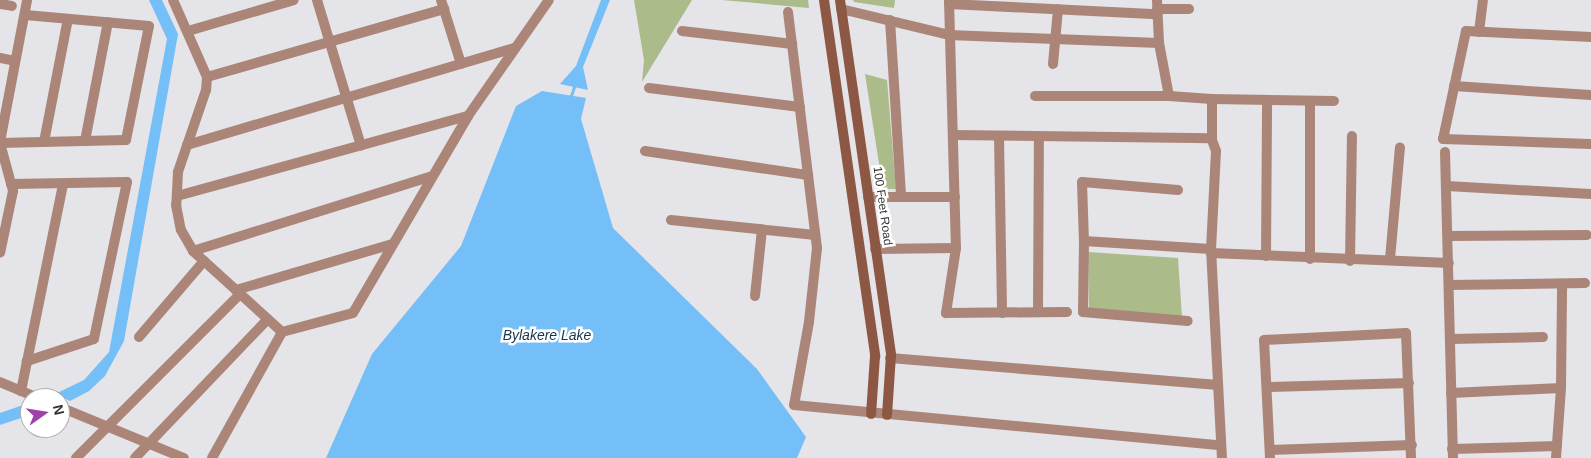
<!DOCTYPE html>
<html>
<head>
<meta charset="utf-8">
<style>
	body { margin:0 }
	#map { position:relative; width:1591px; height:458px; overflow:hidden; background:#e4e4e9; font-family:Arial,sans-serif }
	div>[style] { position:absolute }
	.green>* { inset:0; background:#acbb8a }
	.water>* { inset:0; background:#75bff9 }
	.stream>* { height:3px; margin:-1.5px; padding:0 1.5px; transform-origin:1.5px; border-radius:1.5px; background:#75bff9 }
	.minor>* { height:10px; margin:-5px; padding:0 5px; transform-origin:5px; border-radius:5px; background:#ab8678 }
	.secondary>* { height:10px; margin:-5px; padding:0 5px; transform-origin:5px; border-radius:5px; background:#8c5844 }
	span { translate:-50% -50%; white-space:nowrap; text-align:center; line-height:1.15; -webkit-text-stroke:5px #fff; paint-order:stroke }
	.street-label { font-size:12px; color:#343436 }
	.water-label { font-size:14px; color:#16364e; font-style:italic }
	.north { position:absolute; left:20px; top:388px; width:50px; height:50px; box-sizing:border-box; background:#fff; border:1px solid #aeaeaf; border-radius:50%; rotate:77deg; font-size:14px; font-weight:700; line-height:20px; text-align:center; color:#343436 }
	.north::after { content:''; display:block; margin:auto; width:18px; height:22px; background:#9e41ab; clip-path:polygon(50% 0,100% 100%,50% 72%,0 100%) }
</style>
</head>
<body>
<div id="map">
	<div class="green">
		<div style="clip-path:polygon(634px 0,692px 0,642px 82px,644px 60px)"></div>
		<div style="clip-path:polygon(722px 0,808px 0,809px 8px)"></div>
		<div style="clip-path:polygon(853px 0,895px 0,894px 8px,854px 2px)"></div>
		<div style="clip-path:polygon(865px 74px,887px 80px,896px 189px,883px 189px)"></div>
		<div style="clip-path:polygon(1088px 252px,1178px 258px,1182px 317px,1089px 308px)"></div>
	</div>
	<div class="water">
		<div style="clip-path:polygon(149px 0,162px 0,178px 34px,124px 341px,105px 376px,89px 391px,70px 401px,55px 394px,84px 380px,109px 352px,167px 39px)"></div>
		<div style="clip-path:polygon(601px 0,610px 0,583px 67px,588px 90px,560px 84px,576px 66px)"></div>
		<div style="clip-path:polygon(542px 91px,586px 98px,581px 119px,613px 228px,757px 369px,806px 437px,797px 458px,326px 458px,372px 354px,461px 246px,516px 106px)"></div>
		<div style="clip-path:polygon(26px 404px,30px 406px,30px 415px,0 425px,0 413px)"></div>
	</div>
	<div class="stream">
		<div style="left:570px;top:99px;width:16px;rotate:-72deg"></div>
	</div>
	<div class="minor">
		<div style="left:173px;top:0;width:84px;rotate:66.2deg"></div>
		<div style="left:207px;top:77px;width:13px;rotate:94deg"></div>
		<div style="left:206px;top:90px;width:87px;rotate:108.9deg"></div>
		<div style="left:178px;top:172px;width:33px;rotate:93deg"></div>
		<div style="left:176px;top:205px;width:25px;rotate:79deg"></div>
		<div style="left:181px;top:230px;width:24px;rotate:60deg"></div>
		<div style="left:193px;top:251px;width:120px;rotate:42.3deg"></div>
		<div style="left:317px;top:0;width:152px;rotate:73.2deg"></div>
		<div style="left:441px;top:0;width:67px;rotate:72.6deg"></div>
		<div style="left:949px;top:0;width:248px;rotate:88.4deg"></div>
		<div style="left:956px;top:248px;width:66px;rotate:98.7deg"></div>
		<div style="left:946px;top:313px;width:121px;rotate:-0.5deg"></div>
		<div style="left:1157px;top:0;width:43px;rotate:87.3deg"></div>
		<div style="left:1159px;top:43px;width:54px;rotate:79.3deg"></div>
		<div style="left:1169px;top:96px;width:43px;rotate:4deg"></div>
		<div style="left:1212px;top:99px;width:41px;rotate:90deg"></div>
		<div style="left:1212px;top:140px;width:12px;rotate:70deg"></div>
		<div style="left:1216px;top:151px;width:98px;rotate:92.9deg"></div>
		<div style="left:1211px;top:249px;width:209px;rotate:87deg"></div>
		<div style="left:0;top:4px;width:12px;rotate:9deg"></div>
		<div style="left:949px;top:4px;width:208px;rotate:2.8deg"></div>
		<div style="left:841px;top:9px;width:111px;rotate:13.5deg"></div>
		<div style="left:949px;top:35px;width:210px;rotate:2.2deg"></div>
		<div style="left:1157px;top:9px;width:32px"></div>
		<div style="left:788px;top:12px;width:238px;rotate:83deg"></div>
		<div style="left:817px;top:248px;width:74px;rotate:96.2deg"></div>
		<div style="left:809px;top:322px;width:84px;rotate:100.2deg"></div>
		<div style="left:794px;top:405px;width:429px;rotate:5.4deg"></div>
		<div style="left:890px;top:20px;width:177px;rotate:86.4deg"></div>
		<div style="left:188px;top:31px;width:110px;rotate:-16.3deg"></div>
		<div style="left:682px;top:31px;width:111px;rotate:6.7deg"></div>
		<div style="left:1479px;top:32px;width:32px;rotate:-83deg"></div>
		<div style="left:1591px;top:37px;width:125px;rotate:-177.3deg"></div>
		<div style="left:1466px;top:31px;width:110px;rotate:102deg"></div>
		<div style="left:1443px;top:139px;width:148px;rotate:1.9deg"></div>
		<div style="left:0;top:58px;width:10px;rotate:11deg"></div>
		<div style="left:1053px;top:64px;width:55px;rotate:-84.8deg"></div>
		<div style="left:207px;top:77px;width:247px;rotate:-16deg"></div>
		<div style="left:1454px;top:86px;width:137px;rotate:3.8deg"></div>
		<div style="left:649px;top:88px;width:152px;rotate:7.2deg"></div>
		<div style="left:1035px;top:96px;width:134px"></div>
		<div style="left:1212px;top:99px;width:122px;rotate:0.9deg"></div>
		<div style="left:1310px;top:101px;width:158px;rotate:90deg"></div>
		<div style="left:953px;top:135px;width:259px;rotate:0.7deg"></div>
		<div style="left:999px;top:137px;width:176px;rotate:89deg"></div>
		<div style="left:85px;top:141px;width:121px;rotate:-79.1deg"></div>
		<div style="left:0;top:142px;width:145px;rotate:-79.2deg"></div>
		<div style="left:44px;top:142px;width:125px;rotate:-79deg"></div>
		<div style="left:0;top:143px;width:126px;rotate:-1.4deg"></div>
		<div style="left:126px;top:140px;width:116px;rotate:-78.6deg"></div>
		<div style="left:149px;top:26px;width:124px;rotate:-174.9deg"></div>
		<div style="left:0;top:143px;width:50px;rotate:74.8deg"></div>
		<div style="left:13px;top:191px;width:63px;rotate:101.8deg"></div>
		<div style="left:187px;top:145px;width:341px;rotate:-16.5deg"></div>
		<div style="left:645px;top:151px;width:165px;rotate:8.4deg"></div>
		<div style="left:1445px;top:152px;width:306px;rotate:88.5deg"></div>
		<div style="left:11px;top:184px;width:116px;rotate:-1deg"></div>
		<div style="left:127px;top:182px;width:160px;rotate:101.9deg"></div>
		<div style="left:94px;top:339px;width:71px;rotate:161.8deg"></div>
		<div style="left:1447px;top:186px;width:144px;rotate:3.2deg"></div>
		<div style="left:1178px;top:190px;width:96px;rotate:-175.2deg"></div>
		<div style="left:1082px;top:182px;width:59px;rotate:88.1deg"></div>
		<div style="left:1084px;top:241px;width:127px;rotate:3.6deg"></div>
		<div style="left:177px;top:196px;width:302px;rotate:-15.4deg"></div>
		<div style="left:868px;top:197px;width:87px"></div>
		<div style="left:671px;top:220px;width:145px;rotate:5.9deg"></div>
		<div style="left:1448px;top:236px;width:139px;rotate:-0.4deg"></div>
		<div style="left:1084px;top:241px;width:71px;rotate:90.8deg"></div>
		<div style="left:1083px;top:312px;width:105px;rotate:4.9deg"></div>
		<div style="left:875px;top:249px;width:81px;rotate:-0.7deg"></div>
		<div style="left:193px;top:251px;width:250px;rotate:-17.4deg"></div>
		<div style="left:1211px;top:253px;width:238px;rotate:2.4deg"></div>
		<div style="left:1266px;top:256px;width:156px;rotate:-89.6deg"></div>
		<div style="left:1390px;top:259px;width:112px;rotate:-84.9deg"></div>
		<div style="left:1350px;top:261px;width:125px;rotate:-89.1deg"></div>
		<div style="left:1449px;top:285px;width:136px;rotate:-0.8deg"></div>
		<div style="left:236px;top:290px;width:163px;rotate:-16.4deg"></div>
		<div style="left:755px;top:296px;width:67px;rotate:-84deg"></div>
		<div style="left:1038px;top:312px;width:174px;rotate:-89.7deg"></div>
		<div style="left:139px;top:337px;width:100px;rotate:-49.5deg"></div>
		<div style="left:1450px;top:339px;width:93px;rotate:-1.2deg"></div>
		<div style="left:890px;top:358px;width:329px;rotate:4.7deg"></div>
		<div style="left:0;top:382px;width:41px;rotate:22.8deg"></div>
		<div style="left:1267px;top:387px;width:142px;rotate:-1.6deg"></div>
		<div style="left:21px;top:391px;width:211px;rotate:-78.5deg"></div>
		<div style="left:1451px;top:393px;width:110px;rotate:-2.6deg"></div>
		<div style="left:60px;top:407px;width:134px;rotate:22.4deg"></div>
		<div style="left:1452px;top:449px;width:105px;rotate:-1.6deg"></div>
		<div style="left:1270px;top:450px;width:142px;rotate:-2deg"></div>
		<div style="left:76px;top:458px;width:232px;rotate:-45deg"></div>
		<div style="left:135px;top:458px;width:192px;rotate:-46.3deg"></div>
		<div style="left:212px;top:458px;width:144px;rotate:-60.9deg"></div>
		<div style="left:282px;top:332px;width:73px;rotate:-15deg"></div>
		<div style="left:353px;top:313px;width:228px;rotate:-59.7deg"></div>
		<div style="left:468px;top:116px;width:141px;rotate:-55.1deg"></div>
		<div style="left:1270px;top:458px;width:118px;rotate:-92.9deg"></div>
		<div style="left:1264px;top:340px;width:142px;rotate:-2.8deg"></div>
		<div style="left:1406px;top:333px;width:125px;rotate:87.7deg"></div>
		<div style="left:1556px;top:458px;width:70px;rotate:-85.9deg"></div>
		<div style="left:1561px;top:388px;width:104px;rotate:-89.4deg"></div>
	</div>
	<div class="secondary">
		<div style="left:824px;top:0;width:360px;rotate:81.8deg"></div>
		<div style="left:875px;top:356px;width:58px;rotate:93.9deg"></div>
		<div style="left:840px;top:0;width:359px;rotate:81.8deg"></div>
		<div style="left:891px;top:355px;width:60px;rotate:93.8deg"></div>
	</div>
	<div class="street-label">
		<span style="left:882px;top:206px;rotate:82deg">100 Feet Road</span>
	</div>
	<div class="water-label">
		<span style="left:547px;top:335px">Bylakere Lake</span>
	</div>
	<div class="north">N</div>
</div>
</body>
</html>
